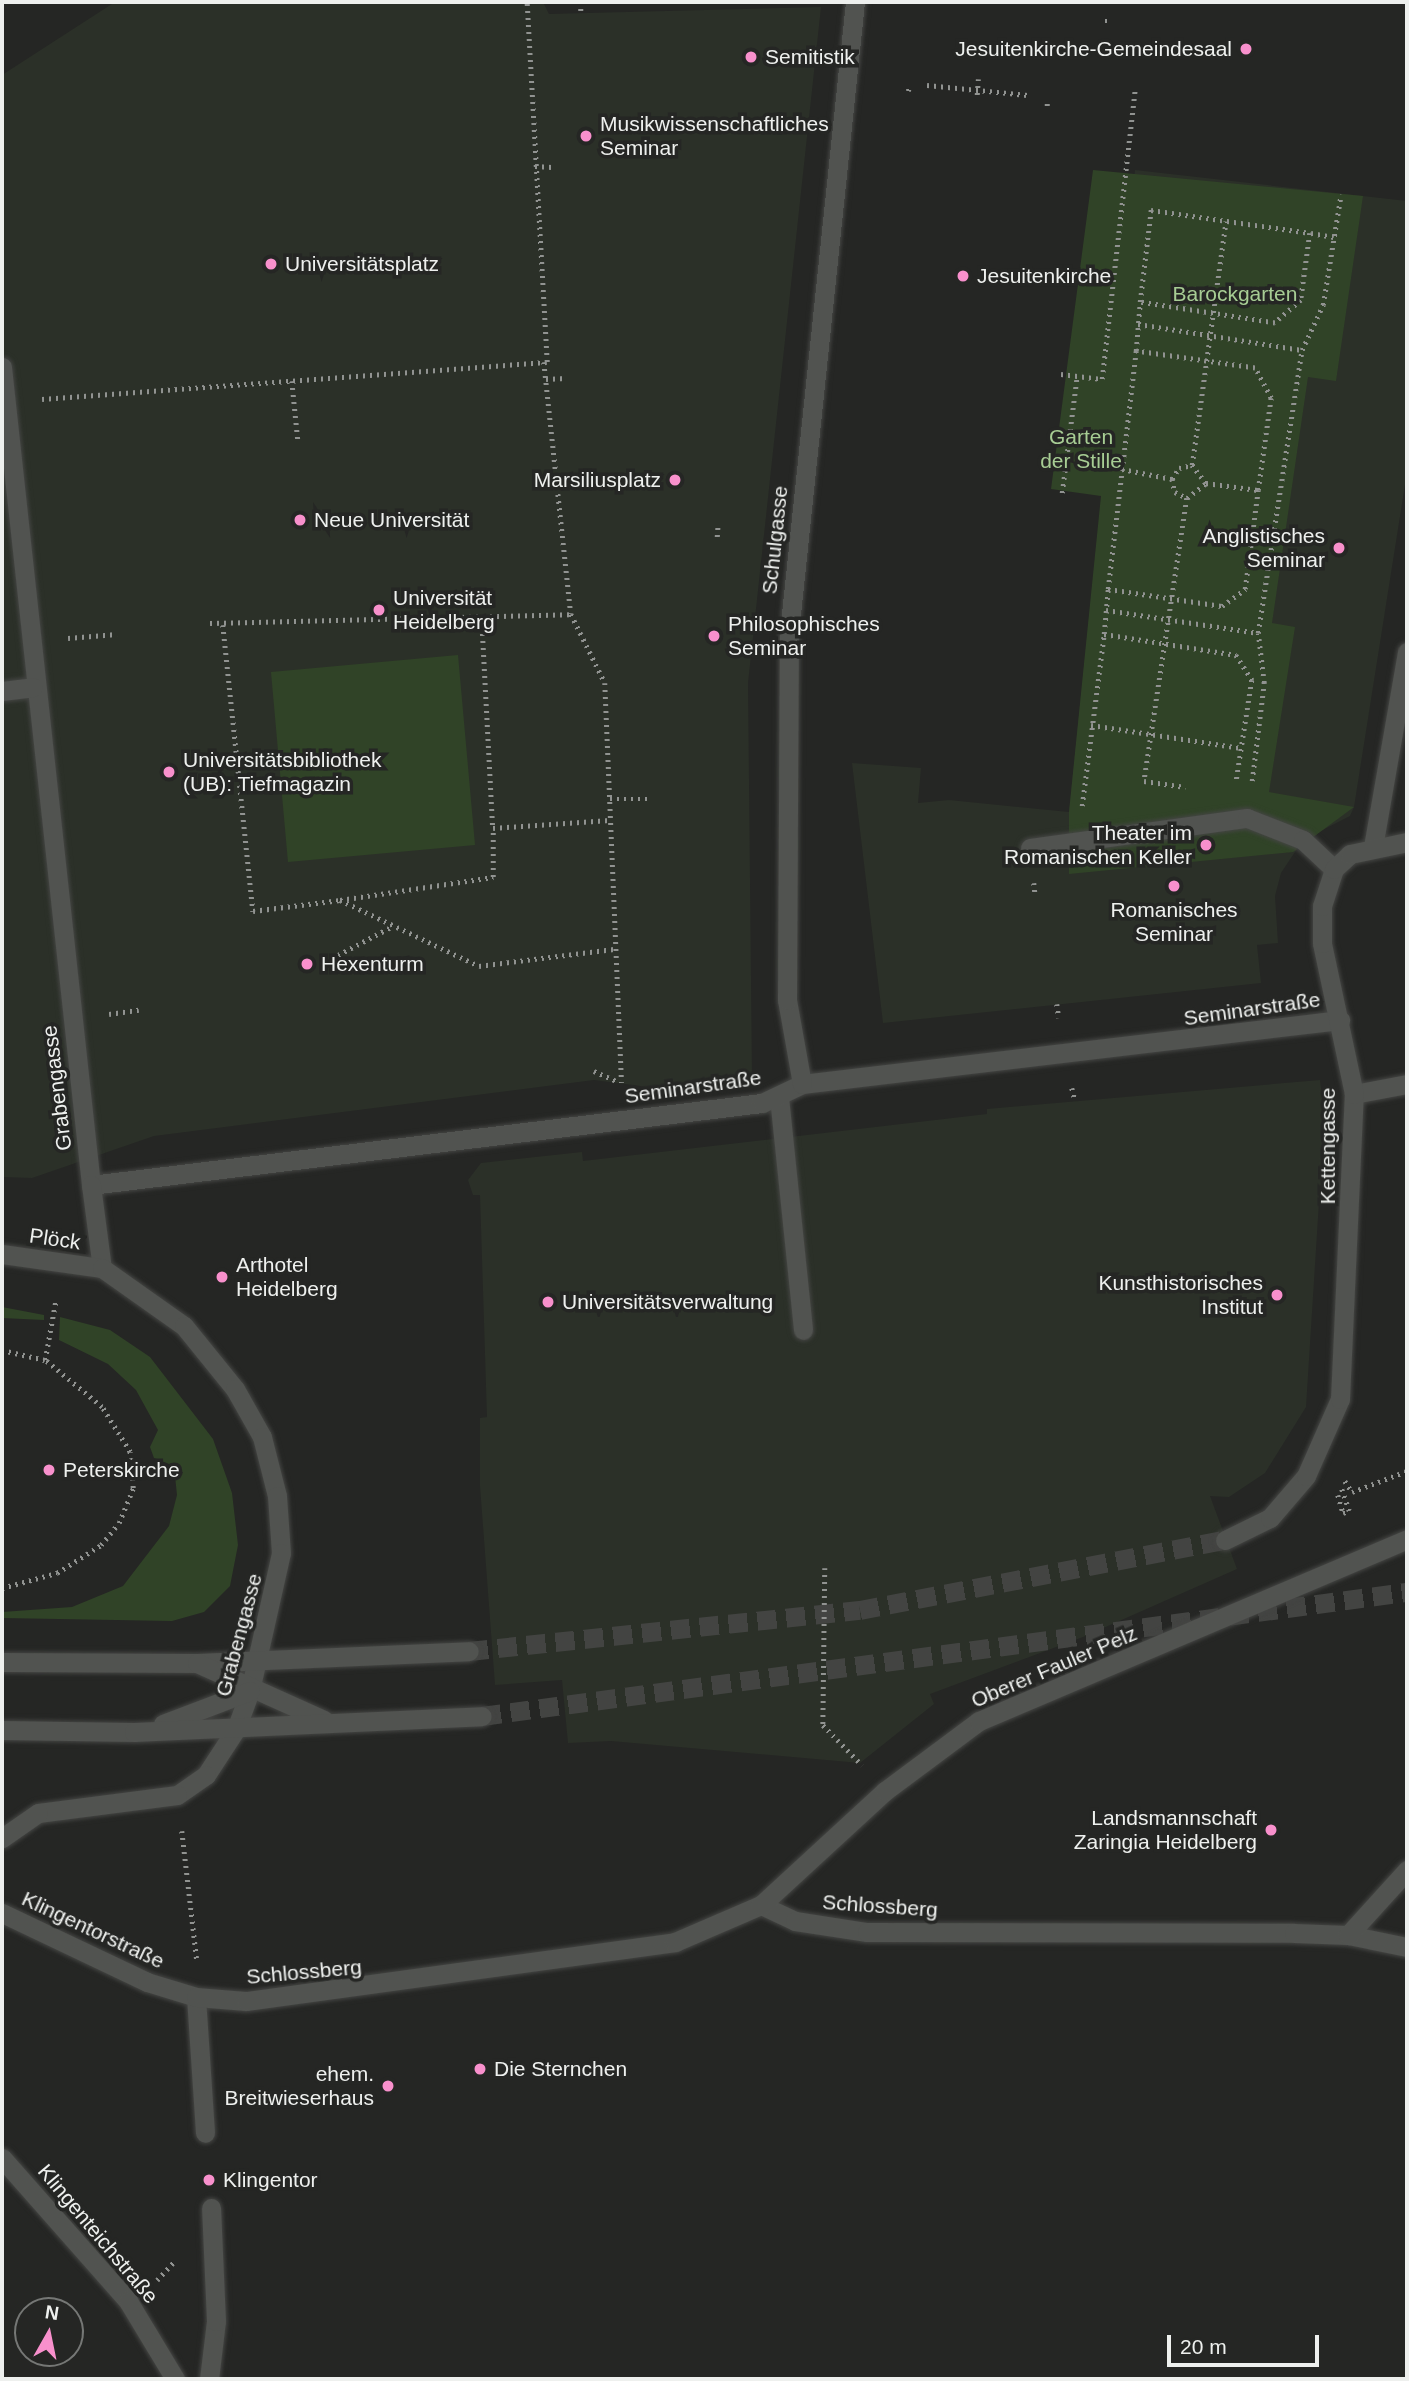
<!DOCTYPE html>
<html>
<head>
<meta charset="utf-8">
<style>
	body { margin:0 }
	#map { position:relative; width:1409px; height:2381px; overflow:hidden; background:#252624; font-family:Helvetica,sans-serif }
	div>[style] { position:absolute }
	.built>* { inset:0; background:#2b3028 }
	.green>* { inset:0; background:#304327 }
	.minor-tunnel>* { height:19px; margin-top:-9.5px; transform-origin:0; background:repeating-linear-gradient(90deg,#434442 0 19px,transparent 0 29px) }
	.secondary-tunnel>* { height:19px; margin-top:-9.5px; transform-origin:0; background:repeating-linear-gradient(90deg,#434442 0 19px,transparent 0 29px) }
	.path>* { height:4.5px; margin-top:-2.25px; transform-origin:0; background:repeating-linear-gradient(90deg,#919391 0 2px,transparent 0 7px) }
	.roads { filter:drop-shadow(0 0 2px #444543) drop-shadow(0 0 2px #444543) }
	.service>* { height:19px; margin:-9.5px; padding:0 9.5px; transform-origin:9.5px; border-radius:9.5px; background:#515350 }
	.pedestrian>* { height:19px; margin:-9.5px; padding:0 9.5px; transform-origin:9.5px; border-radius:9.5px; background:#515350 }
	.minor>* { height:19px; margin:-9.5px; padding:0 9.5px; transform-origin:9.5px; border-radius:9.5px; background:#515350 }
	.tertiary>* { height:19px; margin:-9.5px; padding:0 9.5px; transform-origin:9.5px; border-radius:9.5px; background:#515350 }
	.secondary>* { height:19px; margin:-9.5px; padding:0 9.5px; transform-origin:9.5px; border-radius:9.5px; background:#515350 }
	.dots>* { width:19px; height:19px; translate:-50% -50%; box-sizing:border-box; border:4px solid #252624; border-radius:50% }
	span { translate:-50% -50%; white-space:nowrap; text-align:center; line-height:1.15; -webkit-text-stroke:7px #252624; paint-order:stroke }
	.poi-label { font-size:21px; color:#eef0ee }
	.right { translate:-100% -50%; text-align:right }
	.left { translate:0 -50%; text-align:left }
	.park-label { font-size:21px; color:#a7cd94 }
	.street-label { font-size:21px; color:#eef0ee }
	.frame { position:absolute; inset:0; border:4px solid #eef0ee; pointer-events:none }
	.north { position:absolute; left:14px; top:2297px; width:70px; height:70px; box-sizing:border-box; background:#252624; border:2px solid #757775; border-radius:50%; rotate:9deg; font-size:19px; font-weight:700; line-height:28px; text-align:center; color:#eef0ee }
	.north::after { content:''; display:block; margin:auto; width:24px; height:32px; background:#f890cc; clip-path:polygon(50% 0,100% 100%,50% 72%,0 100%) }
	.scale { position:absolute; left:1167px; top:2335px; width:152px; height:32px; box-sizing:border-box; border:4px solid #eef0ee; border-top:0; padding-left:9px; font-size:21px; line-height:24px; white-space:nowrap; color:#eef0ee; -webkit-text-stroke:5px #252624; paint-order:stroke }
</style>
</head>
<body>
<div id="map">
	<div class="built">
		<div style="clip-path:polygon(115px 2px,543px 2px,549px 14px,821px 7px,748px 683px,752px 1076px,648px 1087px,594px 1080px,154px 1136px,32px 1178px,2px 1177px,2px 75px)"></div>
		<div style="clip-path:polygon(1135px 170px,1407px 201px,1407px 472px,1354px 807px,1350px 816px,1303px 840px,1281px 873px,1275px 896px,1278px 943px,1257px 945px,1261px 983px,883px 1023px,852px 763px,921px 768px,918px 803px,949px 800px,1069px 812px)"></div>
		<div style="clip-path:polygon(1320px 1080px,1328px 1149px,1321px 1150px,1325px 1185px,1320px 1186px,1306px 1407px,1265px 1473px,1229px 1497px,1210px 1496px,1237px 1569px,1083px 1637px,930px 1694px,934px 1704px,860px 1763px,611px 1741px,568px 1743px,562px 1680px,495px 1685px,480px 1486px,480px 1418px,487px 1417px,480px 1195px,473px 1195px,468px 1180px,481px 1163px,582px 1152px,583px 1161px,987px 1114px,987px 1109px)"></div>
	</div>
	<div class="green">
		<div style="clip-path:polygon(1093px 170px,1363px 196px,1336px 381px,1308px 377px,1272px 623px,1295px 627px,1269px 792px,1354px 807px,1293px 852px,1069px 874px,1069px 812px,1101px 496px,1051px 489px)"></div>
		<div style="clip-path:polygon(458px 655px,475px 845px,288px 862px,271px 672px)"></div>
		<div style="clip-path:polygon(2px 1307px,44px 1315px,44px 1320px,2px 1318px)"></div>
		<div style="clip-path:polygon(60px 1317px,110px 1330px,150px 1357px,213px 1439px,232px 1493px,238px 1545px,230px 1586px,204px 1612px,172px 1621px,2px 1618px,2px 1612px,72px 1607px,123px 1586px,169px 1526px,177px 1495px,174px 1466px,154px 1458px,150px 1447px,158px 1430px,136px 1390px,108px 1364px,59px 1340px)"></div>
	</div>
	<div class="minor-tunnel">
		<div style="left:469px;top:1651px;width:393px;rotate:-6deg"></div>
		<div style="left:860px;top:1610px;width:372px;rotate:-10.9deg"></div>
	</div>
	<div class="secondary-tunnel">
		<div style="left:482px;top:1716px;width:933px;rotate:-7.64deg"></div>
	</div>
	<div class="path">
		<div style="left:2px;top:2px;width:1px"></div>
		<div style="left:581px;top:2px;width:11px;rotate:90deg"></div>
		<div style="left:1105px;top:21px;width:4px"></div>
		<div style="left:927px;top:85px;width:101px;rotate:5.7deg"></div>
		<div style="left:908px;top:91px;width:3px;rotate:-72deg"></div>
		<div style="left:977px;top:95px;width:16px;rotate:-86deg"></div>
		<div style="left:1047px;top:106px;width:4px;rotate:-90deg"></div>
		<div style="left:535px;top:166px;width:17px;rotate:3deg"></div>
		<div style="left:1311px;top:233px;width:23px;rotate:10deg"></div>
		<div style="left:1138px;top:324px;width:166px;rotate:9deg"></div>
		<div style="left:544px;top:362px;width:253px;rotate:83.9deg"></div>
		<div style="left:571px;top:614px;width:77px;rotate:63.8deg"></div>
		<div style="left:605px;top:683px;width:400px;rotate:87.6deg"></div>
		<div style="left:1061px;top:374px;width:41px;rotate:7deg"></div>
		<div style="left:1102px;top:379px;width:290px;rotate:-83.5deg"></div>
		<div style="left:546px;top:379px;width:20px;rotate:-3deg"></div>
		<div style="left:292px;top:381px;width:59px;rotate:84.2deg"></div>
		<div style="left:42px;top:399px;width:506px;rotate:-4.19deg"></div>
		<div style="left:547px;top:362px;width:361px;rotate:-93.2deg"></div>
		<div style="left:1192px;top:465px;width:246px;rotate:-82.1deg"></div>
		<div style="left:1122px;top:469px;width:51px;rotate:11.3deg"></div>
		<div style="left:1172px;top:479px;width:13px;rotate:-58deg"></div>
		<div style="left:1179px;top:468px;width:13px;rotate:-13deg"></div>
		<div style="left:1192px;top:465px;width:23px;rotate:52deg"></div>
		<div style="left:1206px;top:483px;width:52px;rotate:7.7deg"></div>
		<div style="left:1258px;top:490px;width:93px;rotate:-82deg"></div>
		<div style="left:1271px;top:398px;width:34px;rotate:-118deg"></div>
		<div style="left:1255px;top:368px;width:120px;rotate:-171.9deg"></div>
		<div style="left:1172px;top:479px;width:13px;rotate:77deg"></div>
		<div style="left:1175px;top:492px;width:13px;rotate:27deg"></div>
		<div style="left:1187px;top:498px;width:286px;rotate:98.6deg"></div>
		<div style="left:1144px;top:781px;width:42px;rotate:8.1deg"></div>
		<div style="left:1062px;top:493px;width:118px;rotate:-82.7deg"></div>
		<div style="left:1187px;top:498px;width:24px;rotate:-38deg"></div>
		<div style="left:717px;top:537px;width:13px;rotate:-86deg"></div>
		<div style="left:1108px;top:589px;width:115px;rotate:8.5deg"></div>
		<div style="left:1222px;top:606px;width:29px;rotate:-36deg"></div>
		<div style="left:1245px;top:589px;width:100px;rotate:-82.5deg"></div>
		<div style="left:1106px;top:610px;width:154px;rotate:8.6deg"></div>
		<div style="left:482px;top:620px;width:208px;rotate:87deg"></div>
		<div style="left:493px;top:828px;width:117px;rotate:-3.9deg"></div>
		<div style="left:210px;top:623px;width:361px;rotate:-1.4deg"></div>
		<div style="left:223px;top:625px;width:288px;rotate:84deg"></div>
		<div style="left:253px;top:911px;width:88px;rotate:-7.2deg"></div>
		<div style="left:340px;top:900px;width:154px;rotate:25.4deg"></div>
		<div style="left:479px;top:966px;width:136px;rotate:-7.2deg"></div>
		<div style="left:1104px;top:634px;width:134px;rotate:9deg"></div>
		<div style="left:1236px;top:655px;width:30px;rotate:57deg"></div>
		<div style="left:1252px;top:680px;width:104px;rotate:98.8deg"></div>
		<div style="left:68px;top:638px;width:49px;rotate:-4.7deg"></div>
		<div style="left:1091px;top:725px;width:152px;rotate:8.7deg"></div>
		<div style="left:1252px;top:781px;width:99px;rotate:-83deg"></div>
		<div style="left:1264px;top:683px;width:50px;rotate:-96.8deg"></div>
		<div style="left:1258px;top:633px;width:286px;rotate:-81.2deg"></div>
		<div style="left:1302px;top:350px;width:50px;rotate:-65deg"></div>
		<div style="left:1323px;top:305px;width:112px;rotate:-80.8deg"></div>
		<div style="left:610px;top:799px;width:37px"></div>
		<div style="left:1082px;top:806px;width:173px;rotate:-82.7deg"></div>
		<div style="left:1104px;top:634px;width:45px;rotate:-84.9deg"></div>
		<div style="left:1108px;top:589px;width:240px;rotate:-83.3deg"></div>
		<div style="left:1136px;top:351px;width:49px;rotate:-85.3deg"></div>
		<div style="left:1140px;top:302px;width:93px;rotate:-83.2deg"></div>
		<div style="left:1151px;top:210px;width:161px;rotate:8.2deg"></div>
		<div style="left:1310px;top:233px;width:68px;rotate:97.7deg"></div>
		<div style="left:1301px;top:300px;width:35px;rotate:139deg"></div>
		<div style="left:1275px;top:323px;width:137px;rotate:-171.2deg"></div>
		<div style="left:1034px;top:883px;width:10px;rotate:84deg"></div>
		<div style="left:340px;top:900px;width:155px;rotate:-8.5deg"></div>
		<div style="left:493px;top:877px;width:49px;rotate:-90deg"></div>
		<div style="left:338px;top:955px;width:62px;rotate:-27.8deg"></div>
		<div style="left:1057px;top:1004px;width:14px;rotate:82deg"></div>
		<div style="left:109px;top:1014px;width:30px;rotate:-8deg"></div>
		<div style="left:594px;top:1071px;width:27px;rotate:24deg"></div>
		<div style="left:1072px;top:1088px;width:12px;rotate:76deg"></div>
		<div style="left:2px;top:1350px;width:44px;rotate:13.1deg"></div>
		<div style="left:1345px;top:1481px;width:13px;rotate:58deg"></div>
		<div style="left:1352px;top:1492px;width:59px;rotate:-20.9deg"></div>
		<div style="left:1338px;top:1495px;width:19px;rotate:74deg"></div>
		<div style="left:1343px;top:1513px;width:6px;rotate:-18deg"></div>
		<div style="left:1349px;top:1511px;width:24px;rotate:-109deg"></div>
		<div style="left:825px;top:1568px;width:157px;rotate:90.7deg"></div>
		<div style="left:823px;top:1725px;width:56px;rotate:45.7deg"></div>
		<div style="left:2px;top:1588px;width:57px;rotate:-15.3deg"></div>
		<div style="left:57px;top:1573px;width:52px;rotate:-32.5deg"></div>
		<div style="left:101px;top:1545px;width:28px;rotate:-51deg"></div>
		<div style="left:119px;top:1523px;width:38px;rotate:-68deg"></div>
		<div style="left:133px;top:1488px;width:36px;rotate:-95deg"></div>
		<div style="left:130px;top:1452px;width:53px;rotate:-121.9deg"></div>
		<div style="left:102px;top:1407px;width:74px;rotate:-140.5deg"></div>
		<div style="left:45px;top:1360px;width:62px;rotate:-79.8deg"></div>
		<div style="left:182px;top:1831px;width:131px;rotate:83.4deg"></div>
		<div style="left:157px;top:2280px;width:26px;rotate:-47deg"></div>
	</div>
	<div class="roads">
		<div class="service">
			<div style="left:1030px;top:848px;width:219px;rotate:-7.9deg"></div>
			<div style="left:1247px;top:818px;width:60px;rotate:21.4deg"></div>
			<div style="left:1303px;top:840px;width:42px;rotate:43.1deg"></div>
			<div style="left:779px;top:1097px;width:234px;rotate:84.1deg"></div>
			<div style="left:196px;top:1997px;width:136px;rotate:86.2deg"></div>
			<div style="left:209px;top:2379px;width:58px;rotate:-83.1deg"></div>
			<div style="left:216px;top:2321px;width:113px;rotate:-92.5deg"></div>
		</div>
		<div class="pedestrian">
			<div style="left:2px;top:367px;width:823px;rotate:83.79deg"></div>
			<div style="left:91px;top:1185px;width:676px;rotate:-6.97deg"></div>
			<div style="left:762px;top:1103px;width:44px;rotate:-25.4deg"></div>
			<div style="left:802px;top:1084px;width:542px;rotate:-6.78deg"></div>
			<div style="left:2px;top:691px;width:31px;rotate:-7deg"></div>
			<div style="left:1373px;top:847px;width:198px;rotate:-80.1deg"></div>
			<div style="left:802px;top:1084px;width:85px;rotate:-100.1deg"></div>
			<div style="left:787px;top:1000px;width:367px;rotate:-89.7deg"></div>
			<div style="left:789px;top:633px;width:634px;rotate:-84.03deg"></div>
			<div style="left:1354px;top:1094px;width:54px;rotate:-10.7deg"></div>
		</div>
		<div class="minor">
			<div style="left:91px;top:1185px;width:84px;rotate:82.5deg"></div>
			<div style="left:2px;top:1254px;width:101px;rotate:8deg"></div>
			<div style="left:102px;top:1268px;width:100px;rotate:35.3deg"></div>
			<div style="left:184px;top:1326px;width:81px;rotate:51deg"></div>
			<div style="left:235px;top:1389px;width:55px;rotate:60.6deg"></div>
			<div style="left:262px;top:1437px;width:61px;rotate:75.7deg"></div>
			<div style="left:277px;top:1496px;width:57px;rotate:86deg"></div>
			<div style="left:281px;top:1553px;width:141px;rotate:102.7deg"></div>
			<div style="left:250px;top:1691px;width:40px;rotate:110.2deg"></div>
			<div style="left:236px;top:1729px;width:55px;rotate:123.1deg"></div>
			<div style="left:206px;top:1775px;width:35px;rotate:145deg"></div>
			<div style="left:177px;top:1795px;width:140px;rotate:172.6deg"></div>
			<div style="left:38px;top:1813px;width:44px;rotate:145.2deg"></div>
			<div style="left:1225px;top:1540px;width:50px;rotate:-26.1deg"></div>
			<div style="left:1270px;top:1518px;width:55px;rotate:-49.4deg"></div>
			<div style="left:1306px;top:1476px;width:84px;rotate:-66.2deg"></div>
			<div style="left:1340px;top:1399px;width:305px;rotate:-87.4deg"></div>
			<div style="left:1354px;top:1094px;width:154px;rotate:-102deg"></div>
			<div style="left:1322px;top:943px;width:37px;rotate:-90deg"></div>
			<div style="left:1322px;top:906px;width:39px;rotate:-72deg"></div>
			<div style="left:1334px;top:869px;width:22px;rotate:-43deg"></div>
			<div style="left:1350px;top:854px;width:58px;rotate:-11.9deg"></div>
			<div style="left:197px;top:1663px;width:272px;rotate:-2.5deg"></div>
			<div style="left:761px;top:1905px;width:38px;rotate:25deg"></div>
			<div style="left:795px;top:1921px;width:73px;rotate:8.7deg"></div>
			<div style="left:867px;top:1932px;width:427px;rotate:0.1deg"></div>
			<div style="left:1294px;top:1933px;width:54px;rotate:2.1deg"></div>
			<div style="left:1348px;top:1935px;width:60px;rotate:11.5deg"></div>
			<div style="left:2px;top:1913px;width:161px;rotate:25.4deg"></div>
			<div style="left:147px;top:1982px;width:51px;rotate:17deg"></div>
			<div style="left:196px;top:1997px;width:50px;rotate:4.6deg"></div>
			<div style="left:246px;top:2001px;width:433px;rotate:-7.8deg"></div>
			<div style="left:675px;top:1942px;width:94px;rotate:-23.3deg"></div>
			<div style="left:761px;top:1905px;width:168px;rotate:-42.6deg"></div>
			<div style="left:885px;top:1791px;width:117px;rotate:-36.7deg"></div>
			<div style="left:979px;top:1721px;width:465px;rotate:-23deg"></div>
			<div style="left:1348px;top:1935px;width:88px;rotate:-47.8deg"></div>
		</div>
		<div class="tertiary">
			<div style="left:2px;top:2158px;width:191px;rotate:48.6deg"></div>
			<div style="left:128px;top:2301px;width:91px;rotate:58.9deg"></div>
		</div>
		<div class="secondary">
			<div style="left:2px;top:1662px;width:195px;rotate:0.3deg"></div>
			<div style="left:197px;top:1663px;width:139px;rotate:24.2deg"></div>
			<div style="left:163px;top:1724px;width:93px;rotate:-20.8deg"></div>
			<div style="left:2px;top:1730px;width:132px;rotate:0.9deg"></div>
			<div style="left:134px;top:1732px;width:348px;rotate:-2.6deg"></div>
		</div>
	</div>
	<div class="dots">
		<div style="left:1246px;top:49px;background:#f890cc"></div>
		<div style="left:751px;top:57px;background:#f890cc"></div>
		<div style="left:586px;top:136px;background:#f890cc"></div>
		<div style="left:271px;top:264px;background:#f890cc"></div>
		<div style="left:963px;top:276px;background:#f890cc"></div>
		<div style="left:675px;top:480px;background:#f890cc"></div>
		<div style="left:300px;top:520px;background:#f890cc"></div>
		<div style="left:1339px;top:548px;background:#f890cc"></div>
		<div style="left:379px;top:610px;background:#f890cc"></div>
		<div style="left:714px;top:636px;background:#f890cc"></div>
		<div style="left:169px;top:772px;background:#f890cc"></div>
		<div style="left:1206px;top:845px;background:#f890cc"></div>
		<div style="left:1174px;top:886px;background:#f890cc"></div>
		<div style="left:307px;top:964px;background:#f890cc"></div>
		<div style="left:222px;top:1277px;background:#f890cc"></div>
		<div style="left:1277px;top:1295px;background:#f890cc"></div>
		<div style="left:548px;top:1302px;background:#f890cc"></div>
		<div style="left:49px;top:1470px;background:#f890cc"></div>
		<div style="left:1271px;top:1830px;background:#f890cc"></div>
		<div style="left:480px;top:2069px;background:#f890cc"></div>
		<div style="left:388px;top:2086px;background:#f890cc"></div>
		<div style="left:209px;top:2180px;background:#f890cc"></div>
	</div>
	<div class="poi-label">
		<span class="right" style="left:1232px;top:49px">Jesuitenkirche-Gemeindesaal</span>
		<span class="left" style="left:765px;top:57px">Semitistik</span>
		<span class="left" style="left:600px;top:136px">Musikwissenschaftliches<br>Seminar</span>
		<span class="left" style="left:285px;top:264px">Universitätsplatz</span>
		<span class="left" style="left:977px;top:276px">Jesuitenkirche</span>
		<span class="right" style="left:661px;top:480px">Marsiliusplatz</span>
		<span class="left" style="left:314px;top:520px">Neue Universität</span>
		<span class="right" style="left:1325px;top:548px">Anglistisches<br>Seminar</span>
		<span class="left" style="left:393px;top:610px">Universität<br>Heidelberg</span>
		<span class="left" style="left:728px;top:636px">Philosophisches<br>Seminar</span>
		<span class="left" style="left:183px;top:772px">Universitätsbibliothek<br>(UB): Tiefmagazin</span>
		<span class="right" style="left:1192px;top:845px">Theater im<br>Romanischen Keller</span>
		<span style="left:1174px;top:922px">Romanisches<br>Seminar</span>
		<span class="left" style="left:321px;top:964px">Hexenturm</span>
		<span class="left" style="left:236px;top:1277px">Arthotel<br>Heidelberg</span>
		<span class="right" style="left:1263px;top:1295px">Kunsthistorisches<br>Institut</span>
		<span class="left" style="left:562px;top:1302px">Universitätsverwaltung</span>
		<span class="left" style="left:63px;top:1470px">Peterskirche</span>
		<span class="right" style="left:1257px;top:1830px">Landsmannschaft<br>Zaringia Heidelberg</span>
		<span class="left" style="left:494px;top:2069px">Die Sternchen</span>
		<span class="right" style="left:374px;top:2086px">ehem.<br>Breitwieserhaus</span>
		<span class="left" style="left:223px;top:2180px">Klingentor</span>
	</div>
	<div class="park-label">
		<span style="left:1235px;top:294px">Barockgarten</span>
		<span style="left:1081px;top:449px">Garten<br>der Stille</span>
	</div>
	<div class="street-label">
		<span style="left:775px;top:540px;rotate:-84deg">Schulgasse</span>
		<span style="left:1252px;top:1009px;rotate:-8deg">Seminarstraße</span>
		<span style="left:693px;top:1087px;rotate:-8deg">Seminarstraße</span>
		<span style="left:57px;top:1088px;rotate:-97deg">Grabengasse</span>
		<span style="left:1328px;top:1146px;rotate:-90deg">Kettengasse</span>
		<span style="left:55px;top:1239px;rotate:8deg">Plöck</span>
		<span style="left:239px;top:1635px;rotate:-75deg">Grabengasse</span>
		<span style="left:1054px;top:1667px;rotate:-23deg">Oberer Fauler Pelz</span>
		<span style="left:880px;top:1906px;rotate:4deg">Schlossberg</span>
		<span style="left:93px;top:1930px;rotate:25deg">Klingentorstraße</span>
		<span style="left:304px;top:1972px;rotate:-5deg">Schlossberg</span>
		<span style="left:98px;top:2234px;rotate:50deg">Klingenteichstraße</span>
	</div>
	<div class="frame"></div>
	<div class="north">N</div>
	<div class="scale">20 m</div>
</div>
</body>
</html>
